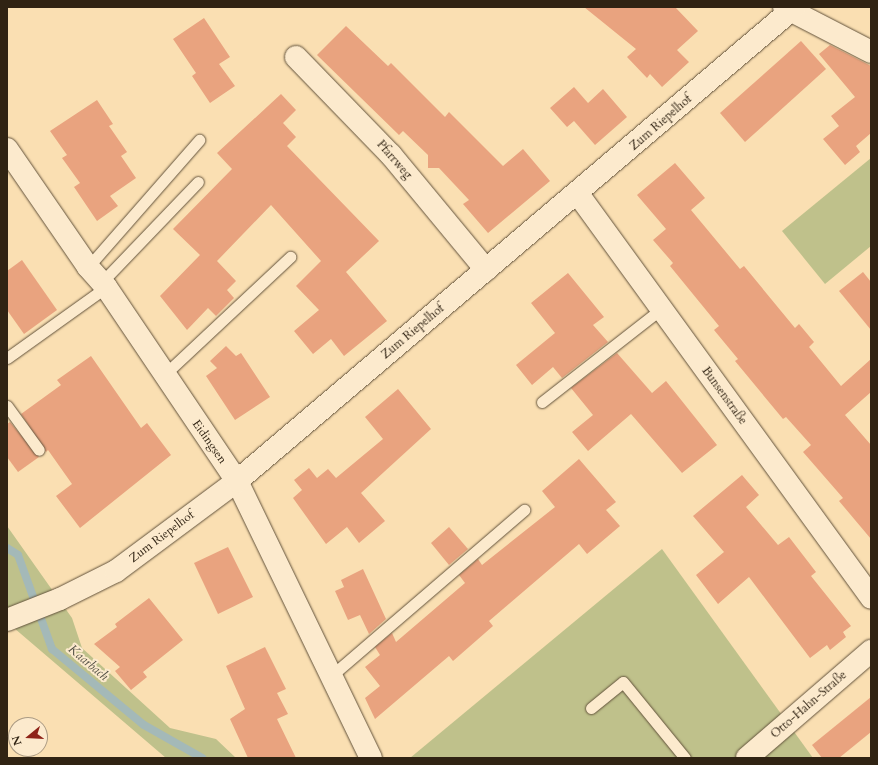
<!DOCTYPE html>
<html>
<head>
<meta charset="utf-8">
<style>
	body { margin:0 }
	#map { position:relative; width:878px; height:765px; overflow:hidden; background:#fadfb2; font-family:Cardo,serif }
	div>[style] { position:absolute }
	.green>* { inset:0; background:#bfc18b }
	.stream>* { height:8px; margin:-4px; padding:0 4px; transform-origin:4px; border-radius:4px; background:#a4b9b8 }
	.building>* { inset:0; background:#e9a37f }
	.roads { filter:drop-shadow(0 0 1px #62523b) drop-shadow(0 0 1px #62523b) }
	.service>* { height:11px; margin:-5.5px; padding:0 5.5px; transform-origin:5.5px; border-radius:5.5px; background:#fceacd }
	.minor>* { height:22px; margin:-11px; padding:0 11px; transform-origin:11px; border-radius:11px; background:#fceacd }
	span { translate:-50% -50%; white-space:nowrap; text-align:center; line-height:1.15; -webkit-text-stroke:4px #fceacd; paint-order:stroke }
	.street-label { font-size:12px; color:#302313 }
	.water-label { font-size:13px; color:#535045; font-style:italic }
	.frame { position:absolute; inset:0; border:8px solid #302313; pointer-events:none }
	.north { position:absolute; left:8px; top:717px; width:40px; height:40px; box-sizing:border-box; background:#fceacd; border:1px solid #aa9a83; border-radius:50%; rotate:252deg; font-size:11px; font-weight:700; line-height:16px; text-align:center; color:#302313 }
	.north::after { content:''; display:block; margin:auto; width:14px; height:18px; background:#8f2418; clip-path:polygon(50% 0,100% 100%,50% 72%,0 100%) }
</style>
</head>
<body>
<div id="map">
	<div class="green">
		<div style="clip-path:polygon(871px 158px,871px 246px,825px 284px,782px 231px)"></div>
		<div style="clip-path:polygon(7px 526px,72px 618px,82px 648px,170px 728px,216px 739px,236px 758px,166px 758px,7px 622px)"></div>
		<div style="clip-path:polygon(662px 549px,813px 758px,410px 758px)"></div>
	</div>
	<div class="stream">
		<div style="left:7px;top:548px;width:13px;rotate:32deg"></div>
		<div style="left:18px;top:555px;width:100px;rotate:70.1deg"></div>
		<div style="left:52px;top:649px;width:119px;rotate:39.6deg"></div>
		<div style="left:144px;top:725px;width:67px;rotate:29.6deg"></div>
	</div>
	<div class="building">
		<div style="clip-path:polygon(584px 7px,675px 7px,698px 31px,677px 50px,689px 62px,662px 87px,650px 74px,647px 78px,627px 57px,636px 49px)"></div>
		<div style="clip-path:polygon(204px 18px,230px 57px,219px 64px,235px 86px,210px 103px,192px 76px,196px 73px,173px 39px)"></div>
		<div style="clip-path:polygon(346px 26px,388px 66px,391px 63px,445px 117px,449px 112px,503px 166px,523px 149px,550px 181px,488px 233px,463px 204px,469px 200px,439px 168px,428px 168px,428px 155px,403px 131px,399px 135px,317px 55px)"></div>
		<div style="clip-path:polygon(801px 41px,826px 69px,745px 142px,720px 113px)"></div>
		<div style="clip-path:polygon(830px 45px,871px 66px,871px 133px,856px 146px,860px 152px,845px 165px,823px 139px,839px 126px,831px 116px,855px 97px,819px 54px)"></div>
		<div style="clip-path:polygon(574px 87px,588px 103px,603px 89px,627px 117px,595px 145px,574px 121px,567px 127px,550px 108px)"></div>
		<div style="clip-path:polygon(281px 94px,296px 110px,283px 123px,296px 137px,287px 146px,379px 241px,346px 272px,387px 321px,344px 356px,331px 339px,313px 354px,294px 331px,319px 310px,296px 286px,321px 261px,271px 205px,217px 261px,236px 281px,227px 290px,234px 298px,216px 316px,208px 308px,187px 330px,160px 296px,200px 255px,173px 229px,232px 169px,217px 153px)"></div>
		<div style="clip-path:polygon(97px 100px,113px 124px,109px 126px,127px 152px,121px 156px,136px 178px,110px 196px,118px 206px,97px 221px,74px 187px,80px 183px,62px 158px,67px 155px,50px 131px)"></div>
		<div style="clip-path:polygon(675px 163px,705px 198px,691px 210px,740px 269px,744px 266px,795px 328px,799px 324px,814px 342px,809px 347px,841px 386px,871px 359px,871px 392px,845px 415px,871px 445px,871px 539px,839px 501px,843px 498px,803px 452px,811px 445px,786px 417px,783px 419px,735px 361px,738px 359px,714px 330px,719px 326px,670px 266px,673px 263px,653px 240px,666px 229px,637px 195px)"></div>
		<div style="clip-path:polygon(22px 260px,57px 310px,24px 334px,7px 310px,7px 271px)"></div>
		<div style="clip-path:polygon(863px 272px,871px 282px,871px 330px,839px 291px)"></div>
		<div style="clip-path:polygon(568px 273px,604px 317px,593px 325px,608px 342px,562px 378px,553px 367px,532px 385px,516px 365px,555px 333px,531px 303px)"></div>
		<div style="clip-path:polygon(226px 346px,236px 356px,241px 353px,270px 397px,235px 420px,206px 376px,217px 368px,210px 361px)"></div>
		<div style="clip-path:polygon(617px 353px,652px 393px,666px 381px,717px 445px,682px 473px,631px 414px,588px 451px,572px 432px,593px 415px,571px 388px)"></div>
		<div style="clip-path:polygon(91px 356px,141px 428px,147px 423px,171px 455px,80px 528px,56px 496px,72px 484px,48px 450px,46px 452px,21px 414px,61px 385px,57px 380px)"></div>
		<div style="clip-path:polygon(398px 389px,431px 429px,361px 493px,385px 521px,359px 543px,347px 527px,326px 544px,293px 498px,302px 490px,294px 480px,309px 468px,317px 478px,328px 469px,336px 478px,383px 439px,365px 417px)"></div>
		<div style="clip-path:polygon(10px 422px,39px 457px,18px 472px,7px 457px,7px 424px)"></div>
		<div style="clip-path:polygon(579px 459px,616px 502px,606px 510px,620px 526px,587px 554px,579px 544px,489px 621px,493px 626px,453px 661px,449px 656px,375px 719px,365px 698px,380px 686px,365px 667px,380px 655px,375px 647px,392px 633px,396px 642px,465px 583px,459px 575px,478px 559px,482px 565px,555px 507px,542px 491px)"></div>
		<div style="clip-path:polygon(742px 475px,759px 495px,746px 507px,778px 545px,789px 537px,816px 572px,811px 576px,851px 626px,843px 632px,846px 637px,830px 650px,827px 645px,810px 658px,749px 577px,718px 604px,696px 575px,724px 552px,693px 516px)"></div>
		<div style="clip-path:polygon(449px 527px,468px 549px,449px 565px,431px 543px)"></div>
		<div style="clip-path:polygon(228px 547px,253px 597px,218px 614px,194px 563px)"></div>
		<div style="clip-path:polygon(363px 569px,386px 619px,369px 634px,360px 615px,348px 620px,335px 591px,344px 587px,341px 580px)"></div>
		<div style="clip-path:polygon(149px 598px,183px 640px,143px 672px,147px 677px,131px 690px,115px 671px,120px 667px,94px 644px,117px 627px,115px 624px)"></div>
		<div style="clip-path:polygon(265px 647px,286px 689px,277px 693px,288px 714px,277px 719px,296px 758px,248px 758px,230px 719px,245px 709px,226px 666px)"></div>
		<div style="clip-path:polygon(871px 697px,871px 732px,839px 758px,822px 758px,812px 745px)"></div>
	</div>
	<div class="roads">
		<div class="service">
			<div style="left:88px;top:267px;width:169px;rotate:-48.8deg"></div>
			<div style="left:101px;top:283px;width:140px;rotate:-46.2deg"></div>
			<div style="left:7px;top:358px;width:122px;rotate:-35.6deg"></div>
			<div style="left:164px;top:375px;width:173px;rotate:-43.1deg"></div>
			<div style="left:542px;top:402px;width:151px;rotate:-38deg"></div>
			<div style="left:7px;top:406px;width:54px;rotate:54deg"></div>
			<div style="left:331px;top:676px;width:255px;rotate:-40.7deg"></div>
			<div style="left:591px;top:708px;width:41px;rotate:-39.1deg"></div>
			<div style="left:623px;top:682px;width:98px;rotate:50.8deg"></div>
		</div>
		<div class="minor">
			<div style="left:784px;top:7px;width:98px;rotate:27.3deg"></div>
			<div style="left:296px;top:57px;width:136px;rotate:45.9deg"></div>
			<div style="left:391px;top:155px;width:149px;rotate:50.4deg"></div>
			<div style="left:7px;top:149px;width:143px;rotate:55.5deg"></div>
			<div style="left:88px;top:267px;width:27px;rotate:48deg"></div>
			<div style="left:106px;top:287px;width:234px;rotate:56deg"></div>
			<div style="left:237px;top:481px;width:308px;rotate:64.2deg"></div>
			<div style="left:578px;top:194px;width:499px;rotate:54deg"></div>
			<div style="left:7px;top:620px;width:57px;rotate:-21.6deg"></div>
			<div style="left:60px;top:599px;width:63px;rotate:-26.6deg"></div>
			<div style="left:116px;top:571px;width:151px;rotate:-36.6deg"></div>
			<div style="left:237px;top:481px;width:732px;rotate:-40.35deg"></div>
			<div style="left:747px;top:758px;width:164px;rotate:-40.8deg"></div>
		</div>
	</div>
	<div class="street-label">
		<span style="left:661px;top:123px;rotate:-41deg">Zum Riepelhof</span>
		<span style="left:394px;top:160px;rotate:49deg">Pfarrweg</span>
		<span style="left:413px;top:332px;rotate:-40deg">Zum Riepelhof</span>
		<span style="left:724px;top:396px;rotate:54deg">Bunsenstraße</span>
		<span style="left:209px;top:442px;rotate:55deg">Eidingsen</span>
		<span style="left:162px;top:537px;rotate:-37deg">Zum Riepelhof</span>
		<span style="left:809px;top:705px;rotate:-41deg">Otto-Hahn-Straße</span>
	</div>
	<div class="water-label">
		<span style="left:88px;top:663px;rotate:40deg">Kaarbach</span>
	</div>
	<div class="frame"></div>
	<div class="north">N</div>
</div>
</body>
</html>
